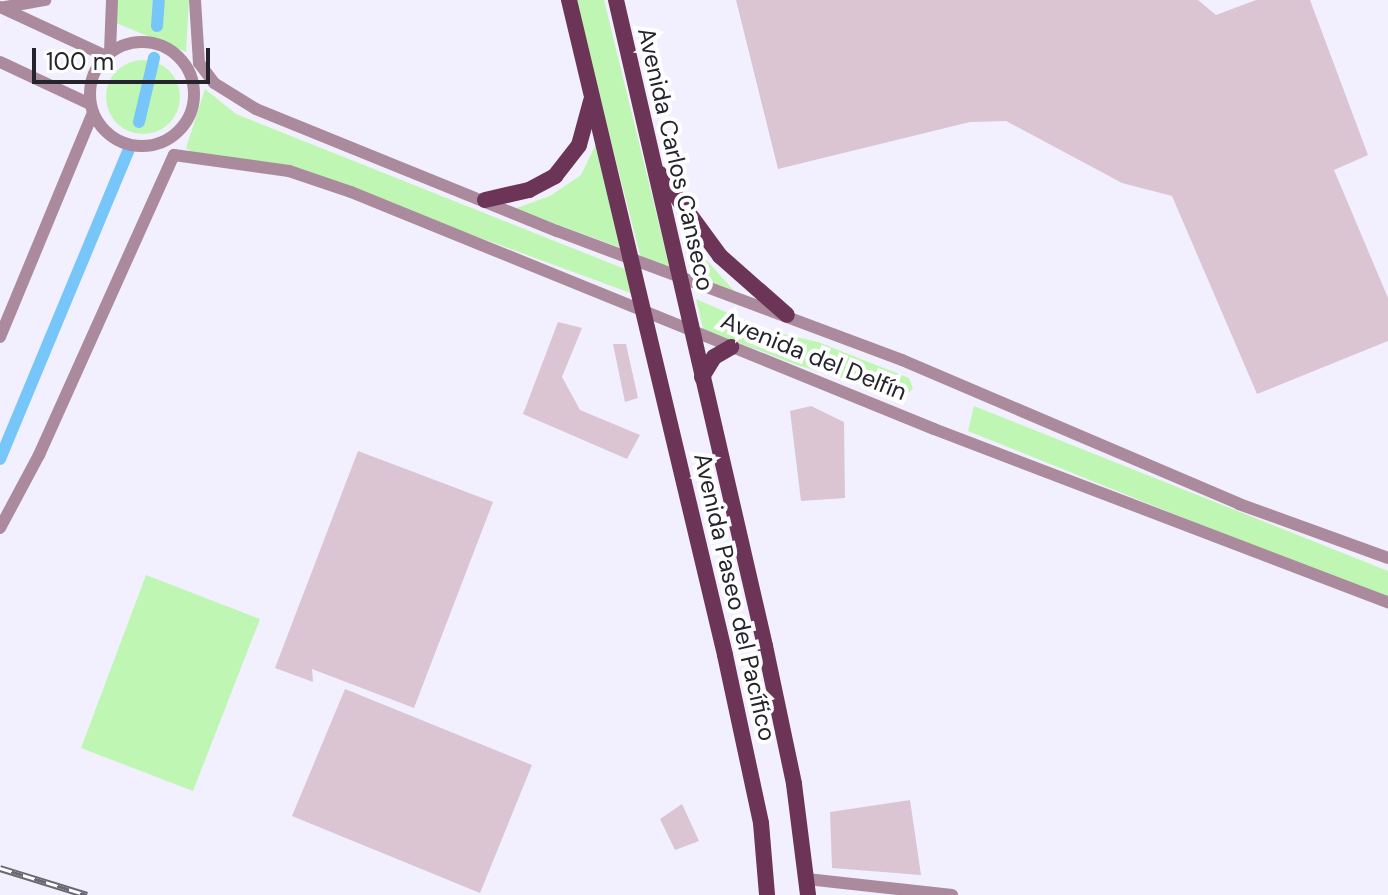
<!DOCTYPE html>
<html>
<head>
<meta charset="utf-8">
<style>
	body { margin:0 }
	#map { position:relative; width:1388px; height:895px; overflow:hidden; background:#f2f0fe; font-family:"DM Sans",sans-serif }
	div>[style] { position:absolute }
	.green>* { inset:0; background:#bff6b3 }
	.round { border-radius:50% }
	.canal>* { height:12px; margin:-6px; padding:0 6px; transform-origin:6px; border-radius:6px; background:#76c6f9 }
	.building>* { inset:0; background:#dbc5d2 }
	.minor>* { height:12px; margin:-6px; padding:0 6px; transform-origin:6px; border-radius:6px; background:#ab8a9d }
	.minor>.ring { margin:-6px; padding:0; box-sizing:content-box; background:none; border:12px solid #ab8a9d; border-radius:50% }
	.major>* { height:16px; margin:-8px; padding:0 8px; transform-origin:8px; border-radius:8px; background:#6c3558 }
	.rail>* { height:7px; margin-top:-3.5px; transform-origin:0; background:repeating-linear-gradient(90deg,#fff 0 12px,#6a6973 0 24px); box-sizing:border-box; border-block:2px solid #6a6973 }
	span { translate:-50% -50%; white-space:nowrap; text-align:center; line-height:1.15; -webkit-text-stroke:8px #fff; paint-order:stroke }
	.street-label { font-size:24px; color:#25242c }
	.scale { position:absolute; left:32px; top:48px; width:178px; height:36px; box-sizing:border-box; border:4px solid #25242c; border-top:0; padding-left:10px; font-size:24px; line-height:28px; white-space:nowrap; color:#25242c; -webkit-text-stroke:6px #fff; paint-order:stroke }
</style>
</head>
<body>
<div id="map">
	<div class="green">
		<div style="clip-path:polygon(117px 0,189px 0,186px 52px,114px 22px)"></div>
		<div style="clip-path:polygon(575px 0,604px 0,670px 269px,641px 259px)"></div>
		<div class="round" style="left:106px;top:60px;width:74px;height:74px"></div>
		<div style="clip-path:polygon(205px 89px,236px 114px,630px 271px,636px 295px,290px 168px,193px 153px,186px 148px)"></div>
		<div style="clip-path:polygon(597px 142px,627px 250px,514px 209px,550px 196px,581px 175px)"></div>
		<div style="clip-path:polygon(681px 232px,738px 295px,694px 279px)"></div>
		<div style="clip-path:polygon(696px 299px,769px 331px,818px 342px,909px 378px,913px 389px,904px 396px,797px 365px,703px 329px)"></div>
		<div style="clip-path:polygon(974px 406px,1388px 571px,1388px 600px,968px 431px)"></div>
		<div style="clip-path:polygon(146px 575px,260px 619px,193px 791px,81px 748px)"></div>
	</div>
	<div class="canal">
		<div style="left:157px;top:26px;width:26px;rotate:-86deg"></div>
		<div style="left:139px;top:122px;width:66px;rotate:-76.8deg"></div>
		<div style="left:0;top:459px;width:334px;rotate:-67.4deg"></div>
	</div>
	<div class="building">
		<div style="clip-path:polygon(736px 0,1198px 0,1216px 15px,1256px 0,1310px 0,1368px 155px,1334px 170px,1388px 298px,1388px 341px,1257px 394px,1172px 196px,1122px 183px,1006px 121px,970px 122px,778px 169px)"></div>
		<div style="clip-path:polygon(558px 322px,582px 328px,562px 377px,580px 410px,640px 435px,627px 459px,523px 414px)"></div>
		<div style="clip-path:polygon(613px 344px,626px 344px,638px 398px,625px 402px)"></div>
		<div style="clip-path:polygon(811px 406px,844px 422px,845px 498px,801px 501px,790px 411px)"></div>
		<div style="clip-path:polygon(358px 451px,493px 502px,414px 708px,312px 669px,313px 682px,275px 668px)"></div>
		<div style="clip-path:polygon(345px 689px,532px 765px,480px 893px,292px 816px)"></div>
		<div style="clip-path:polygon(910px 800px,921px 875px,832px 868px,830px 812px)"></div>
		<div style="clip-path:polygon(682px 804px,699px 841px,675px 850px,660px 819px)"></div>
	</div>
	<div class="minor">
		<div style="left:195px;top:0;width:63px;rotate:86.4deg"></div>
		<div style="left:0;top:7px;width:117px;rotate:24.8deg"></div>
		<div style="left:5px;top:7px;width:41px;rotate:-9.9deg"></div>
		<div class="ring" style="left:90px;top:42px;width:92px;height:92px"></div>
		<div style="left:110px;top:52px;width:52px;rotate:-87.8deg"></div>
		<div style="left:0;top:62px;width:99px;rotate:25deg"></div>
		<div style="left:199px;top:63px;width:25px;rotate:53deg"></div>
		<div style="left:214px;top:83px;width:49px;rotate:31.8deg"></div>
		<div style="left:256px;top:109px;width:325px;rotate:22.1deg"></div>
		<div style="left:557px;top:231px;width:368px;rotate:20.5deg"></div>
		<div style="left:902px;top:360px;width:366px;rotate:23.1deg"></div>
		<div style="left:1239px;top:504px;width:158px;rotate:19.9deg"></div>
		<div style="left:174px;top:155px;width:116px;rotate:7.9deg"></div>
		<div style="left:289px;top:171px;width:65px;rotate:18.7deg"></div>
		<div style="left:351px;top:192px;width:629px;rotate:22.12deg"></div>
		<div style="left:934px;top:429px;width:486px;rotate:20.9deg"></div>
		<div style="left:0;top:337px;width:243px;rotate:-67.5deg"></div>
		<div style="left:0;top:528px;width:83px;rotate:-61.9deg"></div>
		<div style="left:39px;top:455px;width:329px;rotate:-65.8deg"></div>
		<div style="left:807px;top:879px;width:146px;rotate:6.3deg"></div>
	</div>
	<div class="major">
		<div style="left:569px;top:0;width:673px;rotate:76.6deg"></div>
		<div style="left:725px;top:655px;width:172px;rotate:77.9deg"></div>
		<div style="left:761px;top:823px;width:72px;rotate:85.2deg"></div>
		<div style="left:616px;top:0;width:663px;rotate:77.01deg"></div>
		<div style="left:765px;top:646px;width:141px;rotate:78.1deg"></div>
		<div style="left:794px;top:784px;width:112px;rotate:82.8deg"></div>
		<div style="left:660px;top:174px;width:102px;rotate:53.8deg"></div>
		<div style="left:720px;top:256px;width:89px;rotate:41.4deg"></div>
		<div style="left:485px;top:200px;width:45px;rotate:-12.8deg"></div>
		<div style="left:529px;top:190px;width:30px;rotate:-28deg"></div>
		<div style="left:555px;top:176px;width:39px;rotate:-52deg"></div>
		<div style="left:579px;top:145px;width:46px;rotate:-74.7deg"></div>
		<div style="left:702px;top:377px;width:23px;rotate:-59deg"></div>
		<div style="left:714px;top:357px;width:20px;rotate:-30deg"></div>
	</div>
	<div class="rail">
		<div style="left:0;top:868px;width:91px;rotate:17.2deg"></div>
	</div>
	<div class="street-label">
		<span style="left:676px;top:159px;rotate:77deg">Avenida Carlos Canseco</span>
		<span style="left:814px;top:356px;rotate:22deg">Avenida del Delfín</span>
		<span style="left:735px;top:597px;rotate:77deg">Avenida Paseo del Pacífico</span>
	</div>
	<div class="scale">100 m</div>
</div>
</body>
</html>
